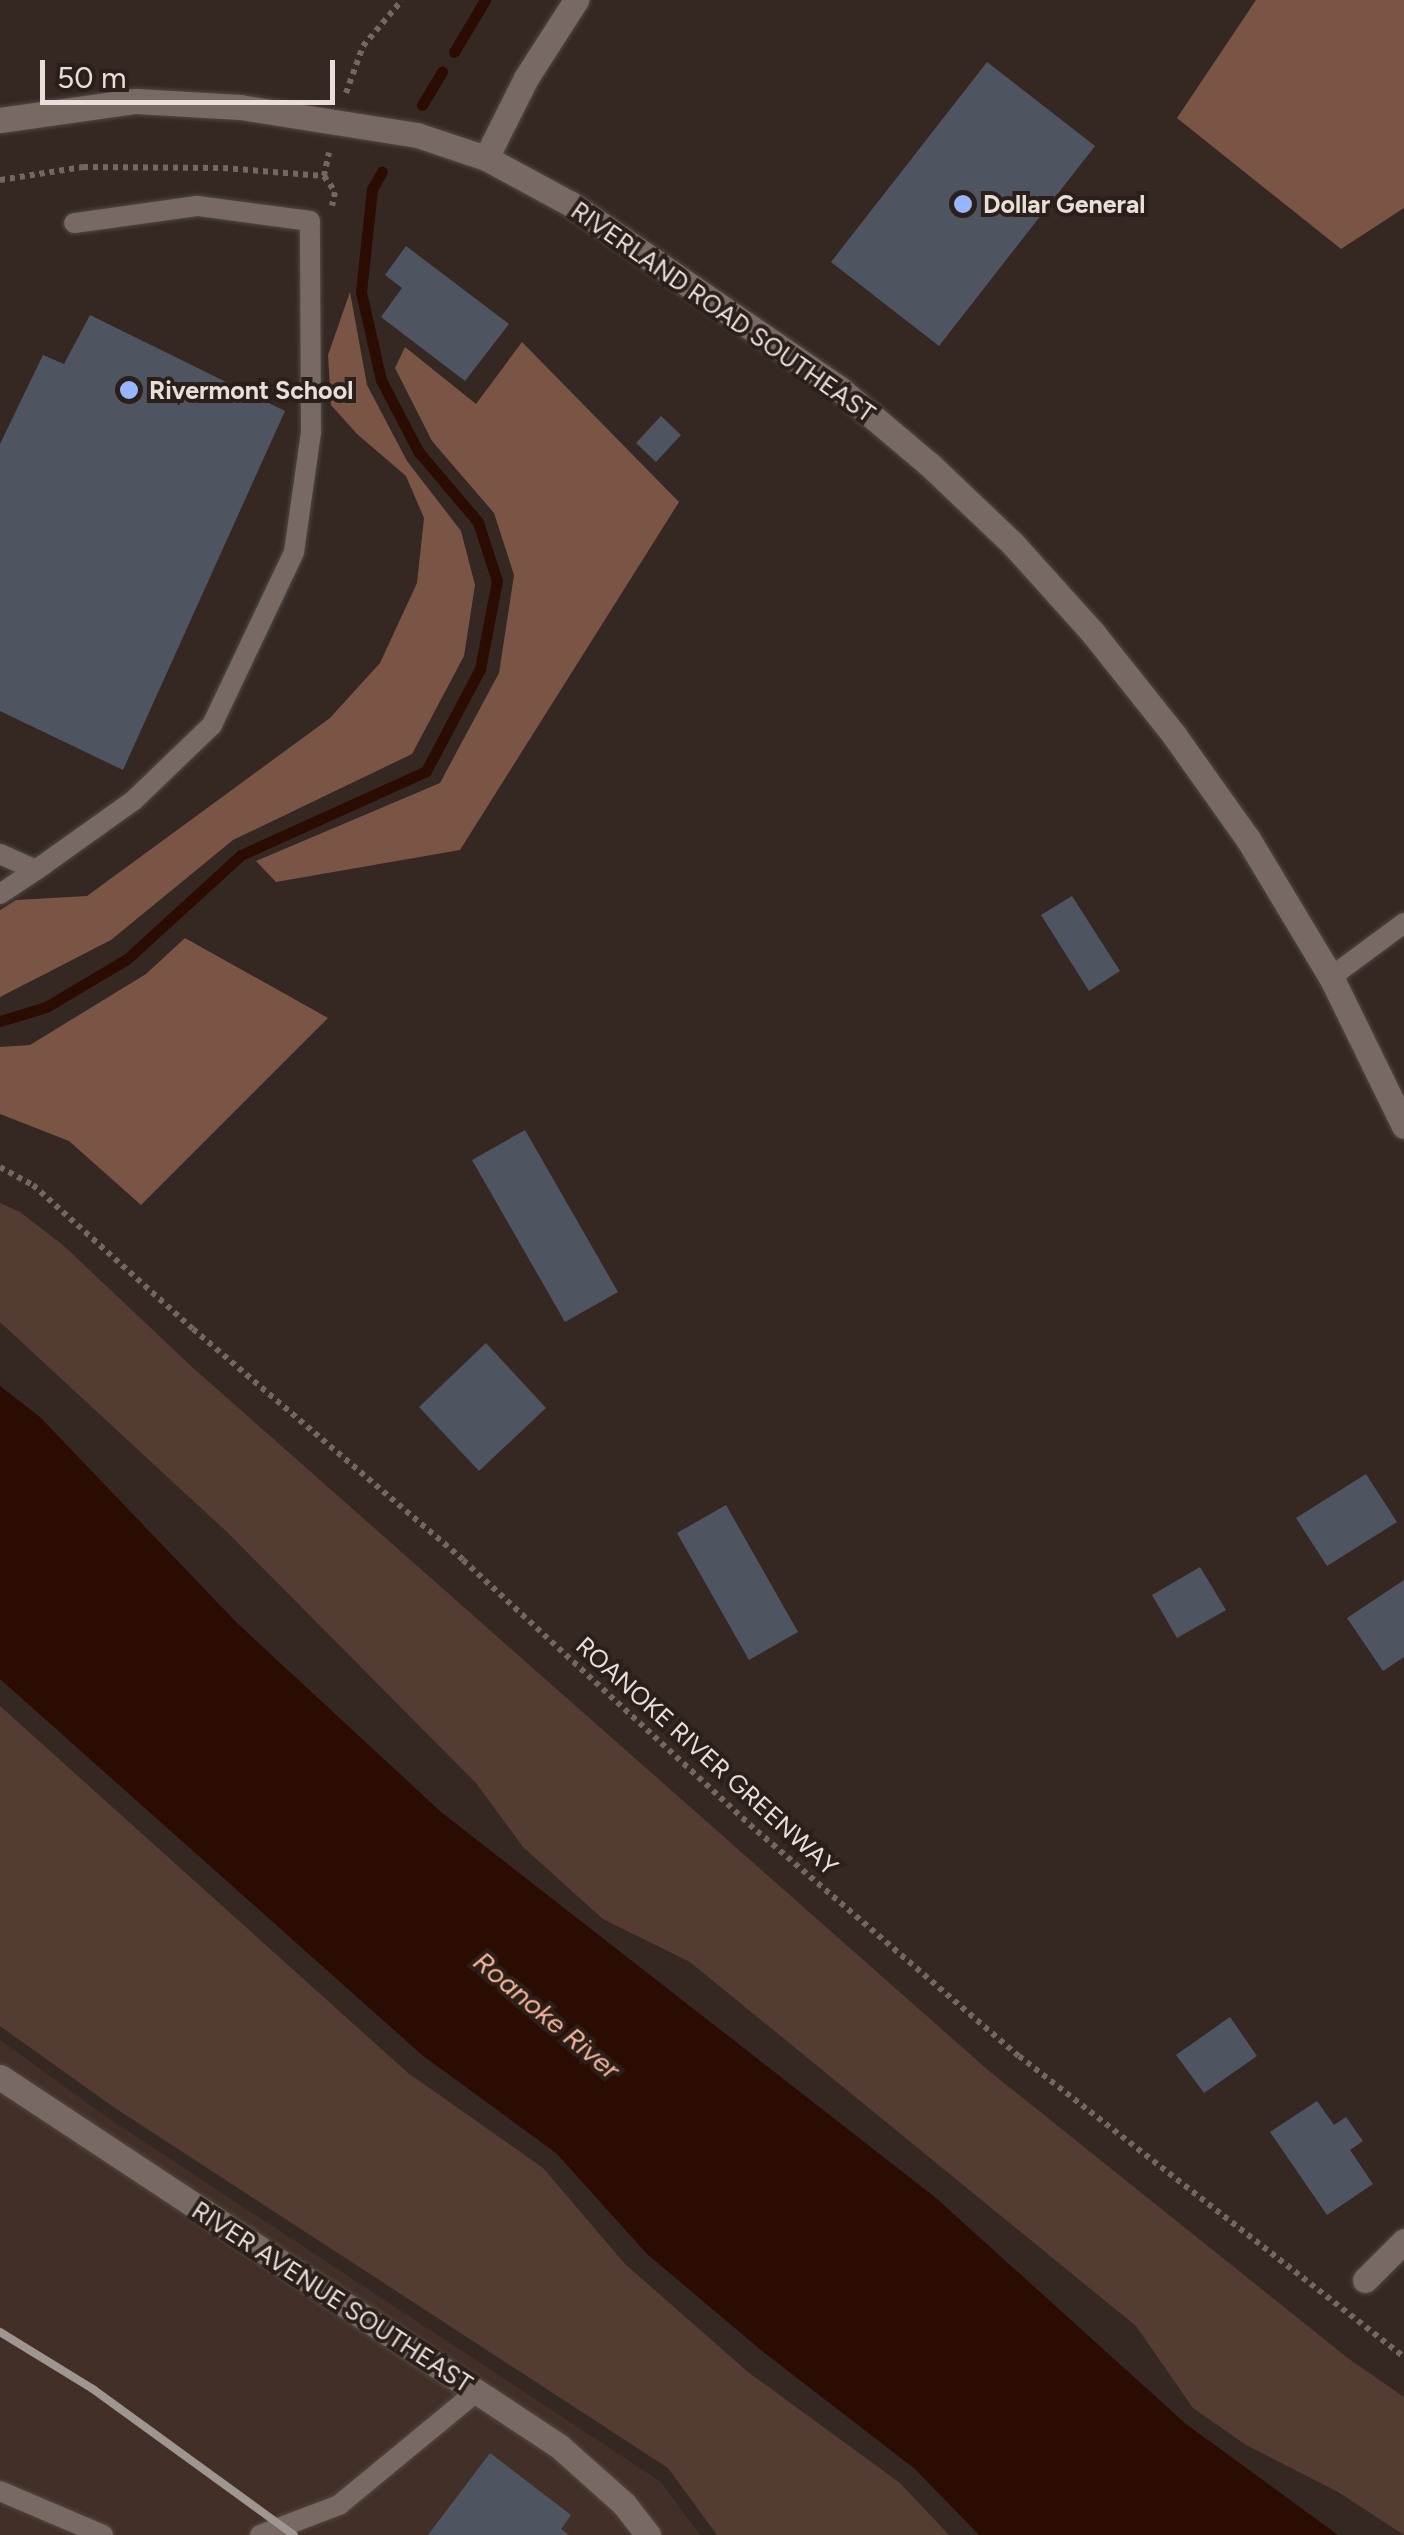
<!DOCTYPE html>
<html>
<head>
<meta charset="utf-8">
<style>
	body { margin:0 }
	#map { position:relative; width:1404px; height:2535px; overflow:hidden; background:#352823; font-family:Figtree,sans-serif }
	div>[style] { position:absolute }
	.built>* { inset:0; background:#422f27 }
	.green>* { inset:0; background:#553c33 }
	.forest>* { inset:0; background:#7a5445 }
	.water>* { inset:0; background:#2b0c02 }
	.stream>* { height:11px; margin:-5.5px; padding:0 5.5px; transform-origin:5.5px; border-radius:5.5px; background:#2b0c02 }
	.building>* { inset:0; background:#4f5461 }
	.path>* { height:6px; margin-top:-3px; transform-origin:0; background:repeating-linear-gradient(90deg,#736762 0 5px,transparent 0 10px) }
	.roads { filter:drop-shadow(0 0 2px #514742) drop-shadow(0 0 2px #514742) }
	.lane>* { height:20px; margin:-10px; padding:0 10px; transform-origin:10px; border-radius:10px; background:#786963 }
	.street>* { height:25px; margin:-12.5px; padding:0 12.5px; transform-origin:12.5px; border-radius:12.5px; background:#786963 }
	.secondary>* { height:25px; margin:-12.5px; padding:0 12.5px; transform-origin:12.5px; border-radius:12.5px; background:#786963 }
	.rail>* { height:8px; margin:-4px; padding:0 4px; transform-origin:4px; border-radius:4px; background:#a09691 }
	.dots>* { width:28px; height:28px; translate:-50% -50%; box-sizing:border-box; border:5px solid #2b1f1a; border-radius:50% }
	span { translate:-50% -50%; white-space:nowrap; text-align:center; line-height:1.15; -webkit-text-stroke:8px #2b1f1a; paint-order:stroke }
	.poi-label { font-size:25px; color:#e8dfdb; font-weight:700 }
	.left { translate:0 -50%; text-align:left }
	.street-label { font-size:25px; color:#e8dfdb }
	.water-label { font-size:28px; color:#f7b59a; font-style:italic }
	.scale { position:absolute; left:40px; top:60px; width:295px; height:45px; box-sizing:border-box; border:5px solid #e8dfdb; border-top:0; padding-left:12px; font-size:30px; line-height:35px; white-space:nowrap; color:#e8dfdb; -webkit-text-stroke:8px #2b1f1a; paint-order:stroke }
</style>
</head>
<body>
<div id="map">
	<div class="built">
		<div style="clip-path:polygon(0 2040px,108px 2118px,661px 2482px,700px 2535px,0 2535px)"></div>
	</div>
	<div class="green">
		<div style="clip-path:polygon(0 1203px,20px 1212px,64px 1246px,192px 1367px,989px 2071px,1349px 2359px,1404px 2397px,1404px 2535px,1338px 2492px,1246px 2445px,1193px 2408px,1136px 2326px,690px 1962px,603px 1919px,523px 1847px,476px 1783px,228px 1533px,0 1322px)"></div>
		<div style="clip-path:polygon(0 1706px,408px 2073px,543px 2168px,625px 2264px,748px 2372px,900px 2483px,949px 2535px,717px 2535px,668px 2468px,115px 2108px,0 2026px)"></div>
	</div>
	<div class="forest">
		<div style="clip-path:polygon(1256px 0,1404px 0,1404px 208px,1341px 249px,1177px 118px)"></div>
		<div style="clip-path:polygon(350px 292px,367px 385px,407px 461px,461px 531px,475px 585px,464px 656px,412px 754px,233px 840px,111px 940px,0 997px,0 910px,16px 900px,87px 896px,330px 718px,380px 663px,417px 583px,424px 518px,406px 476px,357px 434px,331px 405px,328px 355px)"></div>
		<div style="clip-path:polygon(522px 342px,679px 502px,460px 850px,276px 882px,256px 861px,440px 783px,499px 673px,514px 575px,494px 513px,432px 441px,395px 368px,405px 347px,476px 404px)"></div>
		<div style="clip-path:polygon(185px 938px,328px 1018px,141px 1205px,69px 1141px,0 1114px,0 1047px,30px 1045px,146px 974px)"></div>
	</div>
	<div class="water">
		<div style="clip-path:polygon(0 1386px,40px 1417px,236px 1622px,441px 1812px,936px 2198px,1186px 2424px,1338px 2535px,979px 2535px,915px 2469px,762px 2351px,647px 2254px,556px 2153px,422px 2055px,0 1679px)"></div>
	</div>
	<div class="stream">
		<div style="left:454px;top:52px;width:61px;rotate:-59.2deg"></div>
		<div style="left:422px;top:105px;width:39px;rotate:-59deg"></div>
		<div style="left:0;top:1021px;width:48px;rotate:-16.9deg"></div>
		<div style="left:46px;top:1007px;width:94px;rotate:-30.7deg"></div>
		<div style="left:127px;top:959px;width:154px;rotate:-42.4deg"></div>
		<div style="left:241px;top:855px;width:203px;rotate:-24.4deg"></div>
		<div style="left:426px;top:771px;width:115px;rotate:-62.1deg"></div>
		<div style="left:480px;top:669px;width:90px;rotate:-79.1deg"></div>
		<div style="left:497px;top:581px;width:62px;rotate:-107.9deg"></div>
		<div style="left:478px;top:522px;width:93px;rotate:-130.2deg"></div>
		<div style="left:418px;top:451px;width:80px;rotate:-117.5deg"></div>
		<div style="left:381px;top:380px;width:90px;rotate:-102.8deg"></div>
		<div style="left:361px;top:292px;width:104px;rotate:-83.9deg"></div>
		<div style="left:372px;top:189px;width:20px;rotate:-60deg"></div>
	</div>
	<div class="building">
		<div style="clip-path:polygon(987px 62px,1095px 146px,939px 346px,831px 262px)"></div>
		<div style="clip-path:polygon(406px 246px,509px 324px,465px 381px,381px 317px,402px 288px,385px 275px)"></div>
		<div style="clip-path:polygon(90px 315px,285px 411px,123px 770px,0 711px,0 444px,43px 355px,64px 364px)"></div>
		<div style="clip-path:polygon(661px 416px,681px 435px,656px 462px,636px 443px)"></div>
		<div style="clip-path:polygon(1072px 896px,1120px 971px,1089px 991px,1041px 915px)"></div>
		<div style="clip-path:polygon(525px 1130px,618px 1292px,565px 1322px,472px 1160px)"></div>
		<div style="clip-path:polygon(486px 1343px,546px 1408px,479px 1471px,419px 1407px)"></div>
		<div style="clip-path:polygon(1366px 1474px,1397px 1522px,1327px 1566px,1296px 1518px)"></div>
		<div style="clip-path:polygon(726px 1505px,798px 1632px,749px 1660px,677px 1533px)"></div>
		<div style="clip-path:polygon(1200px 1567px,1226px 1610px,1177px 1638px,1152px 1595px)"></div>
		<div style="clip-path:polygon(1404px 1580px,1404px 1657px,1383px 1671px,1347px 1618px)"></div>
		<div style="clip-path:polygon(1230px 2017px,1257px 2056px,1204px 2093px,1176px 2055px)"></div>
		<div style="clip-path:polygon(1317px 2101px,1334px 2125px,1346px 2117px,1363px 2141px,1350px 2150px,1373px 2184px,1327px 2215px,1270px 2132px)"></div>
		<div style="clip-path:polygon(490px 2453px,571px 2515px,561px 2529px,569px 2535px,428px 2535px)"></div>
	</div>
	<div class="path">
		<div style="left:346px;top:93px;width:50px;rotate:-70.1deg"></div>
		<div style="left:363px;top:46px;width:60px;rotate:-49.7deg"></div>
		<div style="left:324px;top:176px;width:24px;rotate:-78deg"></div>
		<div style="left:0;top:180px;width:84px;rotate:-8.9deg"></div>
		<div style="left:83px;top:167px;width:140px;rotate:0.4deg"></div>
		<div style="left:223px;top:168px;width:101px;rotate:4.5deg"></div>
		<div style="left:324px;top:176px;width:19px;rotate:55deg"></div>
		<div style="left:335px;top:192px;width:14px;rotate:102deg"></div>
		<div style="left:0;top:1167px;width:38px;rotate:29deg"></div>
		<div style="left:33px;top:1185px;width:215px;rotate:42deg"></div>
		<div style="left:193px;top:1329px;width:355px;rotate:40.5deg"></div>
		<div style="left:463px;top:1560px;width:400px;rotate:42.7deg"></div>
		<div style="left:757px;top:1831px;width:345px;rotate:40.7deg"></div>
		<div style="left:1019px;top:2056px;width:489px;rotate:38deg"></div>
	</div>
	<div class="roads">
		<div class="lane">
			<div style="left:0;top:854px;width:39px;rotate:24deg"></div>
			<div style="left:36px;top:870px;width:120px;rotate:-35.5deg"></div>
			<div style="left:134px;top:800px;width:108px;rotate:-43.9deg"></div>
			<div style="left:212px;top:725px;width:191px;rotate:-64.6deg"></div>
			<div style="left:294px;top:552px;width:121px;rotate:-81.9deg"></div>
			<div style="left:311px;top:432px;width:211px;rotate:-90.3deg"></div>
			<div style="left:310px;top:221px;width:114px;rotate:-172.4deg"></div>
			<div style="left:197px;top:206px;width:124px;rotate:172.1deg"></div>
			<div style="left:0;top:894px;width:43px;rotate:-33.7deg"></div>
			<div style="left:1331px;top:977px;width:91px;rotate:-36.5deg"></div>
			<div style="left:0;top:2491px;width:112px;rotate:23.1deg"></div>
			<div style="left:260px;top:2535px;width:85px;rotate:-20.8deg"></div>
			<div style="left:339px;top:2505px;width:178px;rotate:-39.5deg"></div>
		</div>
		<div class="street">
			<div style="left:0;top:2077px;width:670px;rotate:33.43deg"></div>
			<div style="left:559px;top:2446px;width:87px;rotate:41.7deg"></div>
			<div style="left:624px;top:2504px;width:39px;rotate:52deg"></div>
			<div style="left:1365px;top:2280px;width:55px;rotate:-45deg"></div>
		</div>
		<div class="secondary">
			<div style="left:0;top:120px;width:137px;rotate:-8deg"></div>
			<div style="left:136px;top:101px;width:104px;rotate:3.3deg"></div>
			<div style="left:240px;top:107px;width:179px;rotate:9deg"></div>
			<div style="left:417px;top:135px;width:73px;rotate:18.4deg"></div>
			<div style="left:486px;top:158px;width:97px;rotate:28.4deg"></div>
			<div style="left:571px;top:204px;width:326px;rotate:34.5deg"></div>
			<div style="left:840px;top:389px;width:118px;rotate:40.2deg"></div>
			<div style="left:930px;top:465px;width:113px;rotate:43.6deg"></div>
			<div style="left:1012px;top:543px;width:121px;rotate:48deg"></div>
			<div style="left:1093px;top:633px;width:130px;rotate:51.5deg"></div>
			<div style="left:1174px;top:735px;width:128px;rotate:54.6deg"></div>
			<div style="left:1248px;top:839px;width:161px;rotate:59deg"></div>
			<div style="left:1331px;top:977px;width:166px;rotate:63.9deg"></div>
			<div style="left:486px;top:158px;width:89px;rotate:-63.4deg"></div>
			<div style="left:526px;top:78px;width:93px;rotate:-57.3deg"></div>
		</div>
	</div>
	<div class="rail">
		<div style="left:0;top:2332px;width:109px;rotate:31.5deg"></div>
		<div style="left:93px;top:2389px;width:248px;rotate:36deg"></div>
	</div>
	<div class="dots">
		<div style="left:963px;top:204px;background:#97b6fd"></div>
		<div style="left:129px;top:390px;background:#97b6fd"></div>
	</div>
	<div class="poi-label">
		<span class="left" style="left:983px;top:204px">Dollar General</span>
		<span class="left" style="left:149px;top:390px">Rivermont School</span>
	</div>
	<div class="street-label">
		<span style="left:723px;top:312px;rotate:35deg">RIVERLAND ROAD SOUTHEAST</span>
		<span style="left:707px;top:1756px;rotate:42deg">ROANOKE RIVER GREENWAY</span>
		<span style="left:332px;top:2297px;rotate:33deg">RIVER AVENUE SOUTHEAST</span>
	</div>
	<div class="water-label">
		<span style="left:547px;top:2015px;rotate:40deg">Roanoke River</span>
	</div>
	<div class="scale">50 m</div>
</div>
</body>
</html>
